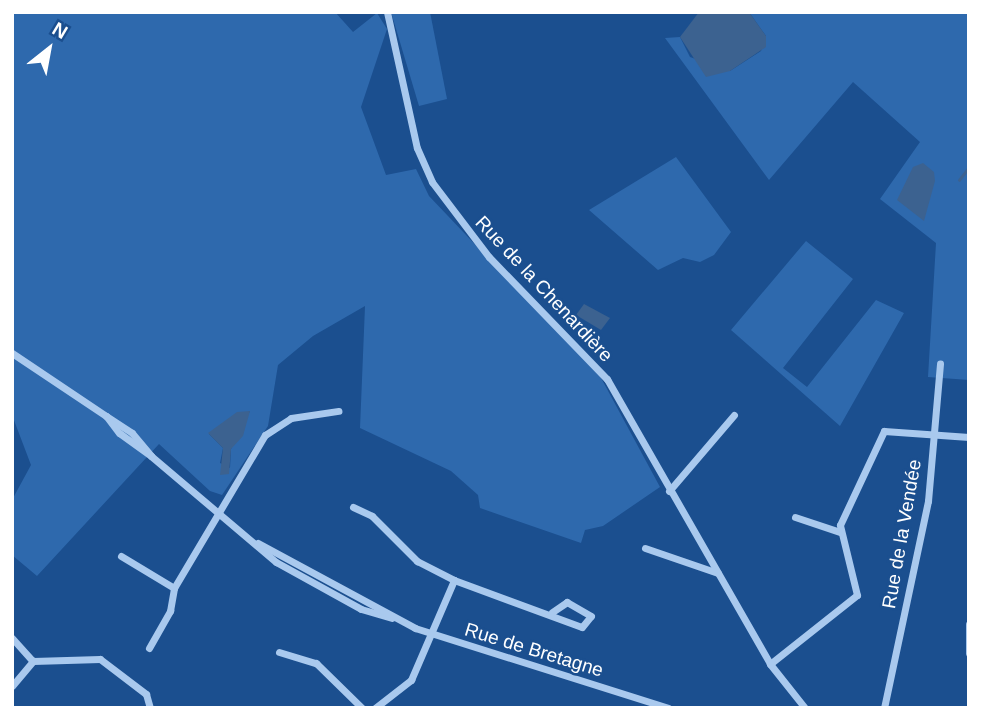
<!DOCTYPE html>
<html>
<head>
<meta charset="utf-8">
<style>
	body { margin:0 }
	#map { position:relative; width:981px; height:720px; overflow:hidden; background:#1b4f8f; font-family:Arial,sans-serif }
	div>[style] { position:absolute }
	.green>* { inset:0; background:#2e69ad }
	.water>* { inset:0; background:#3c6290 }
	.stream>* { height:2.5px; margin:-1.25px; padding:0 1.25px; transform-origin:1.25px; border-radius:1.25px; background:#3c6290 }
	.minor>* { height:7px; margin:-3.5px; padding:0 3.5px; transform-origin:3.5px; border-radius:3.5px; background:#a9c9ee }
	span { translate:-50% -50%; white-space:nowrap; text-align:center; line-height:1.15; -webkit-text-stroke:5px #1b4f8f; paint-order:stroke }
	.street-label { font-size:19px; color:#fff }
	.frame { position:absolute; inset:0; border:14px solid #fff; pointer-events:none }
	.north { position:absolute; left:14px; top:14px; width:70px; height:70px; -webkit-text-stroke:5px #1b4f8f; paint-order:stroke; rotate:31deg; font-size:19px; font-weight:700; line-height:28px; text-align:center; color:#fff }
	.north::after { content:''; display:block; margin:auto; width:24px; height:32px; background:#fff; clip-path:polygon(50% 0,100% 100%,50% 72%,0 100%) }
</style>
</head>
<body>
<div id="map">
	<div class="green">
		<div style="clip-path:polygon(evenodd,335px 12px,353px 32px,377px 13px,387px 29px,361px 107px,386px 175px,416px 169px,429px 196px,600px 376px,660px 487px,603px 526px,585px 530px,581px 543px,480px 508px,478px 495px,451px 471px,360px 428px,365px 306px,313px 336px,278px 365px,268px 426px,222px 495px,210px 491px,159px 444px,37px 576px,12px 555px,12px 500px,31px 465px,12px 415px,12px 13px,335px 12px,250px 411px,231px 449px,230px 468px,220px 463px,223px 448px,209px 434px,250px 411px)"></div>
		<div style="clip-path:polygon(391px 12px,430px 12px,447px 99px,419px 106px)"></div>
		<div style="clip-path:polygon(749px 12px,969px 12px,969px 380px,928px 377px,936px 243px,880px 199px,920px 142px,853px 82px,769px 180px,665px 38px,680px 37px,690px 57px,730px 71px,761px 51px,766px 36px)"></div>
		<div style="clip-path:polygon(676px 157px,731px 232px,714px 255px,700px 262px,683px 258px,658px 270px,589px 210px)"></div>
		<div style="clip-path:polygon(806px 241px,853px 279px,783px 368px,807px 387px,876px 300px,904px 313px,840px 426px,731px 330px)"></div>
	</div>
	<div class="water">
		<div style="clip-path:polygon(699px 12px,749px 12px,766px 36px,766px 47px,730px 71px,706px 77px,680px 37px)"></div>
		<div style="clip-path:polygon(923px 163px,934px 172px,935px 181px,924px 221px,897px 200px,913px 167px)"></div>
		<div style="clip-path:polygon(584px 304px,610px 318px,601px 330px,576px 315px)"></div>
		<div style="clip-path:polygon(250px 411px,243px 436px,231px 449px,229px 474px,220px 475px,223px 448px,208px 433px,237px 412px)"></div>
	</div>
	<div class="stream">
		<div style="left:959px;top:180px;width:16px;rotate:-52deg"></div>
	</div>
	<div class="minor">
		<div style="left:387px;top:12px;width:139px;rotate:77.6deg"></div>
		<div style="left:417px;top:148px;width:37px;rotate:66deg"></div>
		<div style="left:432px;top:182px;width:94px;rotate:52.8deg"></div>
		<div style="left:489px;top:257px;width:170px;rotate:46deg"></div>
		<div style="left:607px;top:379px;width:328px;rotate:60.2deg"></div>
		<div style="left:770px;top:664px;width:56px;rotate:51.5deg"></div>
		<div style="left:12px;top:353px;width:113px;rotate:33.8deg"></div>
		<div style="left:106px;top:416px;width:31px;rotate:33deg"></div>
		<div style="left:132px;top:433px;width:30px;rotate:50deg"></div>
		<div style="left:151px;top:456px;width:39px;rotate:-144deg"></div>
		<div style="left:119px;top:433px;width:21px;rotate:-127deg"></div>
		<div style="left:151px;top:456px;width:164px;rotate:40.3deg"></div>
		<div style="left:276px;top:562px;width:97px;rotate:28.9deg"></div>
		<div style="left:361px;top:609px;width:32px;rotate:16deg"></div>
		<div style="left:669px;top:491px;width:100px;rotate:-49.5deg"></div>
		<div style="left:353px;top:507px;width:21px;rotate:25deg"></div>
		<div style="left:372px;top:516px;width:64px;rotate:45deg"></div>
		<div style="left:417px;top:561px;width:42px;rotate:27.2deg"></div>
		<div style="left:454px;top:580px;width:136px;rotate:20.2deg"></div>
		<div style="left:582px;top:627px;width:14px;rotate:-51deg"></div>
		<div style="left:591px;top:616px;width:28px;rotate:-150deg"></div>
		<div style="left:567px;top:602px;width:18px;rotate:146deg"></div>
		<div style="left:795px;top:517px;width:47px;rotate:18.4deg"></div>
		<div style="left:258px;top:543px;width:179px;rotate:28.4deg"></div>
		<div style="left:415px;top:628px;width:266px;rotate:17.5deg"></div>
		<div style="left:645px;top:548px;width:77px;rotate:18.9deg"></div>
		<div style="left:121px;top:556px;width:62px;rotate:31.1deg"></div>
		<div style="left:969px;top:624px;width:29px;rotate:90deg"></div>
		<div style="left:12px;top:638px;width:31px;rotate:48deg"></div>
		<div style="left:149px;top:648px;width:43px;rotate:-60.4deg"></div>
		<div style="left:170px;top:611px;width:23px;rotate:-80deg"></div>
		<div style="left:174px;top:588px;width:178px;rotate:-59.3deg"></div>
		<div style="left:265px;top:435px;width:31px;rotate:-33deg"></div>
		<div style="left:291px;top:418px;width:48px;rotate:-8.5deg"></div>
		<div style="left:279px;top:652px;width:39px;rotate:17deg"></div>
		<div style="left:316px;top:663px;width:64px;rotate:44.4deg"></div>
		<div style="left:770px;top:664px;width:111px;rotate:-38.4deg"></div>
		<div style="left:857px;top:595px;width:72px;rotate:-103.7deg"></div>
		<div style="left:840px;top:525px;width:104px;rotate:-64.9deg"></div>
		<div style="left:884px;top:431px;width:85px;rotate:4deg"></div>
		<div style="left:12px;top:686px;width:33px;rotate:-50deg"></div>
		<div style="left:33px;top:661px;width:67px;rotate:-1.7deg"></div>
		<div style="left:100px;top:659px;width:58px;rotate:37.3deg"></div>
		<div style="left:146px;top:694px;width:15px;rotate:74deg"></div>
		<div style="left:375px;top:708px;width:46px;rotate:-37.9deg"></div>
		<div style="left:411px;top:680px;width:109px;rotate:-66.7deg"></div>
		<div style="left:884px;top:708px;width:212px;rotate:-78deg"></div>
		<div style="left:928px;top:501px;width:138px;rotate:-85deg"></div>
	</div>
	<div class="street-label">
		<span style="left:544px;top:289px;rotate:47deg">Rue de la Chenardière</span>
		<span style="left:902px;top:534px;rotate:-80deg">Rue de la Vendée</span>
		<span style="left:534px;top:650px;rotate:17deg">Rue de Bretagne</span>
	</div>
	<div class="frame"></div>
	<div class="north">N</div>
</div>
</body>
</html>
